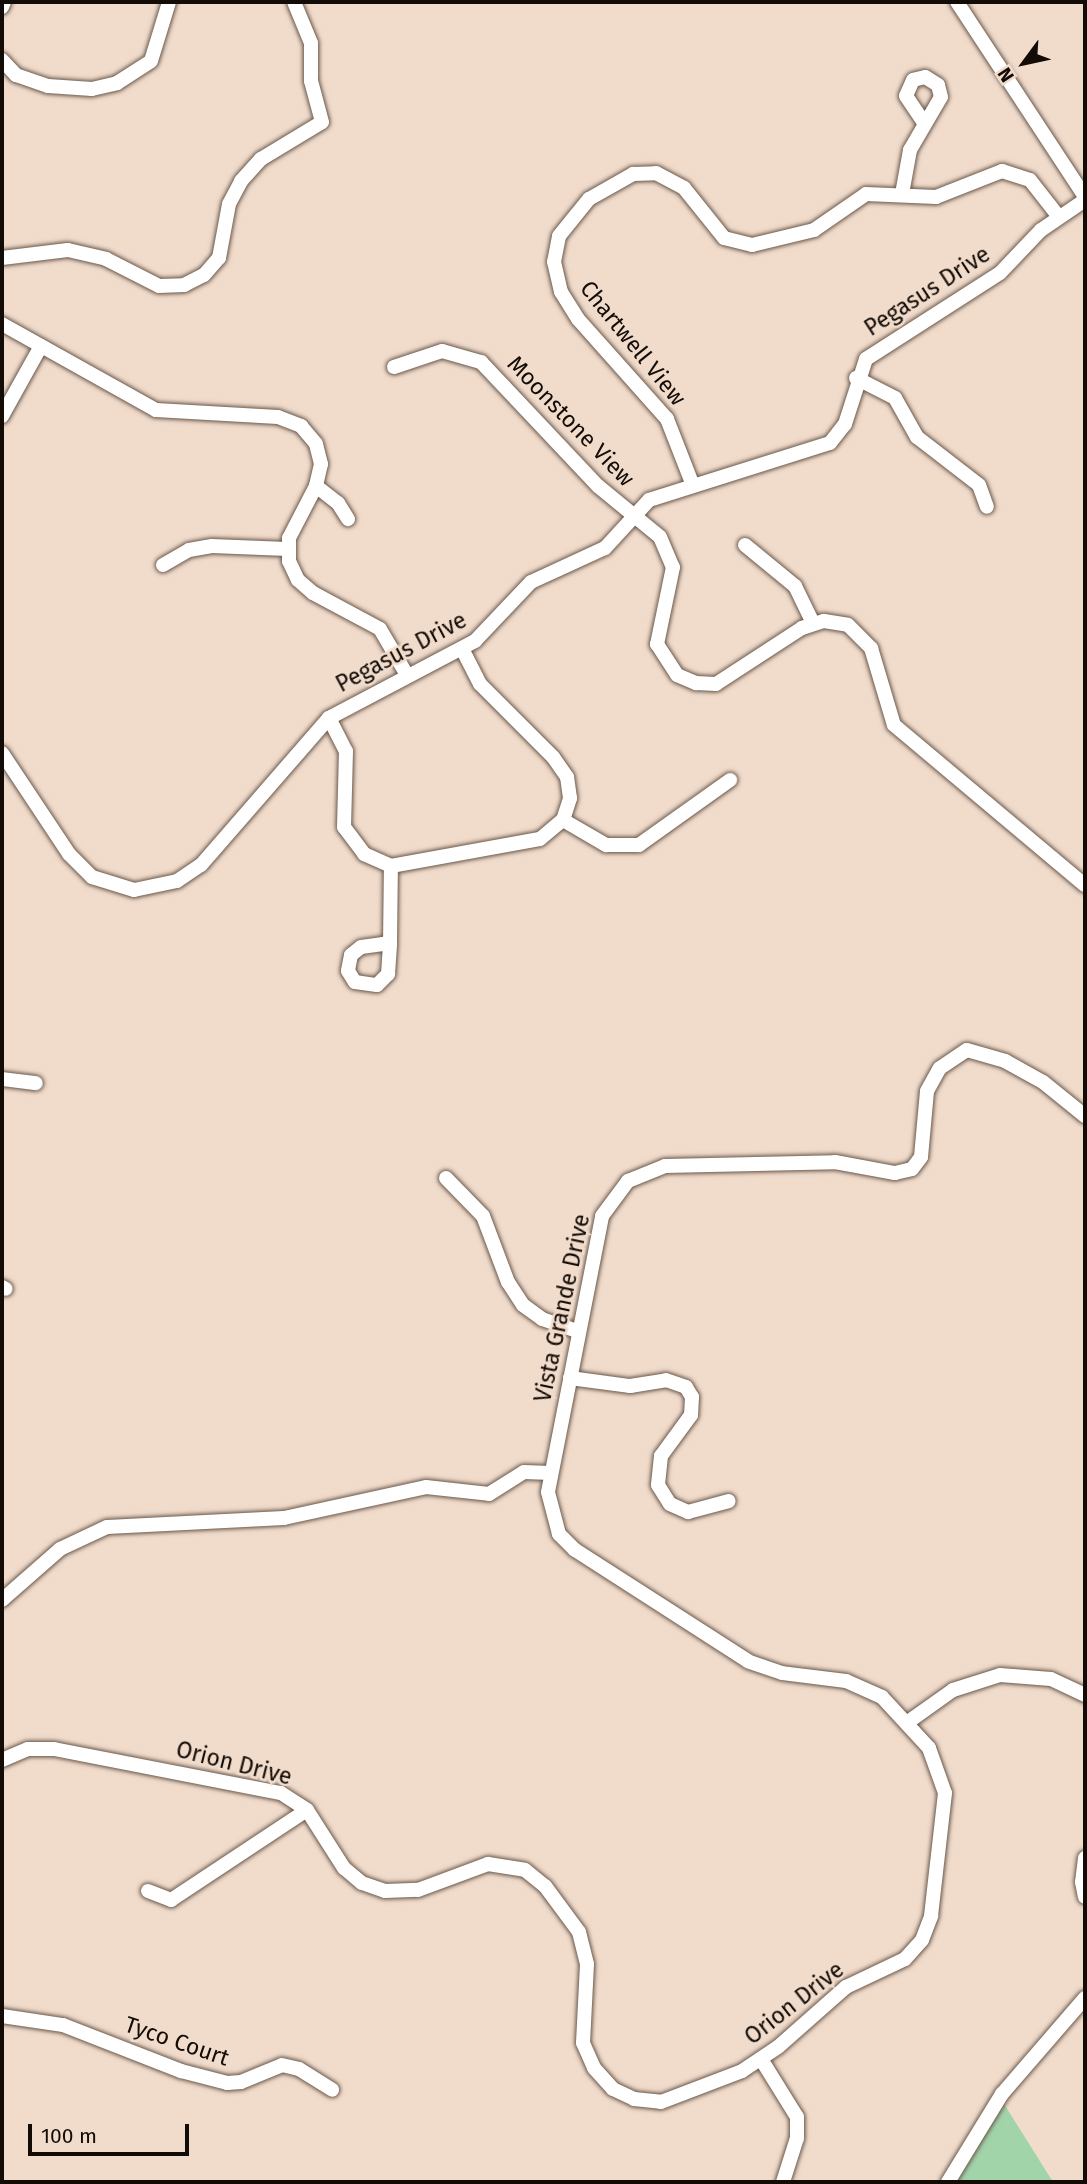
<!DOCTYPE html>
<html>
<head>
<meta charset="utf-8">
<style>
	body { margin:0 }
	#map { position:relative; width:1087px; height:2184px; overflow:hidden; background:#f1dccc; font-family:"Fira Sans",sans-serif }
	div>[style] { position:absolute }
	.green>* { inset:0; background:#a2d4aa }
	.roads { filter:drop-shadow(0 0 2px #6a584a) drop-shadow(0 0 2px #6a584a) }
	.minor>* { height:14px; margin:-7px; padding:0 7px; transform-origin:7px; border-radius:7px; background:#fff }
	span { translate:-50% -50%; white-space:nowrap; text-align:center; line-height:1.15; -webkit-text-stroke:5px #f1dccc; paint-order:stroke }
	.street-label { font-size:23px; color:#120b06 }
	.frame { position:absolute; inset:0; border:4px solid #120b06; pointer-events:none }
	.north { position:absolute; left:989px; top:28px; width:70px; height:70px; -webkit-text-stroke:5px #f1dccc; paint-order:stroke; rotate:237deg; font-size:19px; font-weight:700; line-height:28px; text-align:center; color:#120b06 }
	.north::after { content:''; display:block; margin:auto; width:24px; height:32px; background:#120b06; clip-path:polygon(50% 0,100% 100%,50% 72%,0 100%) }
	.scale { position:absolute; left:28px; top:2124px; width:161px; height:32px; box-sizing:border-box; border:4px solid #120b06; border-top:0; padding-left:9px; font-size:21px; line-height:24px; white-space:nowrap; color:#120b06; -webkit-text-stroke:5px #f1dccc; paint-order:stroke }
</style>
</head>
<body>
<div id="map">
	<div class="green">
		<div style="clip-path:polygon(1004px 2104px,1053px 2182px,955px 2182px)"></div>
	</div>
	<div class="roads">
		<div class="minor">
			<div style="left:957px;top:2px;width:233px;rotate:56.7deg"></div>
			<div style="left:2px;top:7px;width:5px;rotate:-68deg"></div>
			<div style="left:2px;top:60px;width:21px;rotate:47deg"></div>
			<div style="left:16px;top:75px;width:34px;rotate:19deg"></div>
			<div style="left:48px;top:86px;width:44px;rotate:3.9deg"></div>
			<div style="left:92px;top:89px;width:26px;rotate:-13deg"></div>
			<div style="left:117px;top:83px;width:40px;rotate:-32.9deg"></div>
			<div style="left:151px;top:61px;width:62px;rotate:-73deg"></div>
			<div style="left:902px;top:194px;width:45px;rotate:-79.7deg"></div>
			<div style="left:910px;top:150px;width:61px;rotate:-59.7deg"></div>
			<div style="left:941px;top:97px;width:12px;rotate:-104deg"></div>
			<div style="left:938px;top:85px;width:15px;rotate:-148deg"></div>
			<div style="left:925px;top:77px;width:12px;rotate:166deg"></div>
			<div style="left:913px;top:80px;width:17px;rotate:114deg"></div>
			<div style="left:906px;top:96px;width:32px;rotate:56deg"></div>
			<div style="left:2px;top:258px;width:66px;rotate:-6.9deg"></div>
			<div style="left:68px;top:250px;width:39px;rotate:13deg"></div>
			<div style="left:106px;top:259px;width:59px;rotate:27deg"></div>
			<div style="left:159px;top:286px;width:25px;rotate:-2deg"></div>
			<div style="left:184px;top:285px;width:22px;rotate:-27deg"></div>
			<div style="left:204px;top:275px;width:23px;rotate:-49deg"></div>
			<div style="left:219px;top:258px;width:55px;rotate:-79.5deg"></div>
			<div style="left:229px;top:204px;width:26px;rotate:-62deg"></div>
			<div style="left:241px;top:181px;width:30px;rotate:-48deg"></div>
			<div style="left:261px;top:159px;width:71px;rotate:-31.2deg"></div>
			<div style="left:322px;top:122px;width:42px;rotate:-105deg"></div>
			<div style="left:311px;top:81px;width:38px;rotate:-90deg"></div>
			<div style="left:311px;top:43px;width:44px;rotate:-112.5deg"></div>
			<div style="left:2px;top:324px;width:176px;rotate:29.2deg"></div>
			<div style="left:156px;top:410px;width:122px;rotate:3.3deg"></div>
			<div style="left:278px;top:417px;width:25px;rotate:21deg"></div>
			<div style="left:301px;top:426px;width:23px;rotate:50deg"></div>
			<div style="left:316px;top:444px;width:21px;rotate:76deg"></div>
			<div style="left:321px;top:464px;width:23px;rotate:103deg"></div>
			<div style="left:316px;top:486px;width:59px;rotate:117.4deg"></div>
			<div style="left:289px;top:538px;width:23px;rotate:90deg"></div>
			<div style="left:289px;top:561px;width:21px;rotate:65deg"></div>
			<div style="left:298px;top:580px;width:20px;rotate:41deg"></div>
			<div style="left:313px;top:593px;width:76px;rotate:28.2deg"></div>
			<div style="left:380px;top:629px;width:53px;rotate:59.6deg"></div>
			<div style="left:394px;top:367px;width:51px;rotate:-18.4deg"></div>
			<div style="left:442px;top:351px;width:41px;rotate:15.8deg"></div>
			<div style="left:481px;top:362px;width:170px;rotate:46.7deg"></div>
			<div style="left:598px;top:486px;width:80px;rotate:39.4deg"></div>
			<div style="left:660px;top:537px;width:33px;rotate:67deg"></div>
			<div style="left:673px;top:567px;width:79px;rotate:101.7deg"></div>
			<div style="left:657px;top:644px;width:37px;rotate:57deg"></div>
			<div style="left:677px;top:675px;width:21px;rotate:23deg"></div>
			<div style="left:696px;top:683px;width:20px;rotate:3deg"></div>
			<div style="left:716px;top:684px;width:103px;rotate:-33.1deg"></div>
			<div style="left:802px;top:628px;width:23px;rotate:-18deg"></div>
			<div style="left:824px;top:621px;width:24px;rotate:9deg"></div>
			<div style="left:848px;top:625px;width:33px;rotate:45deg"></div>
			<div style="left:871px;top:648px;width:80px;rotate:73.4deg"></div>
			<div style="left:894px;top:725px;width:249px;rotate:40deg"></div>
			<div style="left:856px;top:378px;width:44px;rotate:27.1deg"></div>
			<div style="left:895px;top:398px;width:45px;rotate:60.6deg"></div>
			<div style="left:917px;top:437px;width:78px;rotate:37.7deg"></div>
			<div style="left:979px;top:485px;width:23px;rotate:70deg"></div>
			<div style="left:2px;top:416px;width:80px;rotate:-60.9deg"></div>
			<div style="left:692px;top:483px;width:69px;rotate:-111.3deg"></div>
			<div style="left:667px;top:419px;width:134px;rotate:-131.7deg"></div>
			<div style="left:578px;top:319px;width:32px;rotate:-122deg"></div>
			<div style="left:561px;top:292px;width:31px;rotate:-103deg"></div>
			<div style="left:554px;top:262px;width:26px;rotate:-79deg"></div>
			<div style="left:559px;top:236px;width:48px;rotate:-51deg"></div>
			<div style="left:589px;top:199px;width:51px;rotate:-29.6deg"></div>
			<div style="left:633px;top:174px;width:23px;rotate:-2deg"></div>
			<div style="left:656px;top:173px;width:32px;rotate:28deg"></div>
			<div style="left:684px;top:188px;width:64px;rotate:51.3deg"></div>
			<div style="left:724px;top:238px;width:29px;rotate:14deg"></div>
			<div style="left:752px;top:245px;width:64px;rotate:-13.6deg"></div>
			<div style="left:814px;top:230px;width:63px;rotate:-34.7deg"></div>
			<div style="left:866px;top:194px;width:70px;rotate:2.5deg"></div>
			<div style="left:936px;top:197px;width:71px;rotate:-21.5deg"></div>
			<div style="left:1002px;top:171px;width:29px;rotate:18deg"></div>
			<div style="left:1030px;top:180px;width:47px;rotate:51.9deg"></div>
			<div style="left:316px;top:486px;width:28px;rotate:38deg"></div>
			<div style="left:338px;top:503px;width:19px;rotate:58deg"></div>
			<div style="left:745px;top:545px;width:65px;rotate:39.4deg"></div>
			<div style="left:795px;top:586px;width:41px;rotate:64.1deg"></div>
			<div style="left:163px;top:565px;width:30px;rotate:-30deg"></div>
			<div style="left:189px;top:550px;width:23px;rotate:-10deg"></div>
			<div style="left:212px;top:546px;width:75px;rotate:2.3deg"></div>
			<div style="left:329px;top:718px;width:37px;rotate:63deg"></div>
			<div style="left:346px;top:751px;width:76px;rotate:91.5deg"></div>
			<div style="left:344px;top:827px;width:34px;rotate:53deg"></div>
			<div style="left:364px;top:854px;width:30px;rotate:24deg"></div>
			<div style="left:391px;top:866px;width:151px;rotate:-10.3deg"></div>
			<div style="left:540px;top:839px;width:30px;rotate:-40deg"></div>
			<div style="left:563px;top:820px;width:23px;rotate:-72deg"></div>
			<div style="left:570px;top:798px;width:21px;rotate:-98deg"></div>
			<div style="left:567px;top:777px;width:24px;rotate:-125deg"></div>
			<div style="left:553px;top:757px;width:103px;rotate:-135deg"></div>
			<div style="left:480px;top:684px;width:39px;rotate:-117deg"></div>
			<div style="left:2px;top:753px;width:121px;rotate:56.4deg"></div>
			<div style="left:69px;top:854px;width:33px;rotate:45deg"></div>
			<div style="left:92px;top:877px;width:44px;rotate:17.2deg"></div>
			<div style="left:134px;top:890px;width:44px;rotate:-11.8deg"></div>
			<div style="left:177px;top:881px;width:29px;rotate:-34deg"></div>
			<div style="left:201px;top:865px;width:195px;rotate:-49deg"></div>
			<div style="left:329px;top:718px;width:165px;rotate:-27.8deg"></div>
			<div style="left:475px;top:641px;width:81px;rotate:-46.5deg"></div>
			<div style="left:531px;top:582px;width:81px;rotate:-24.7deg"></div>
			<div style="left:605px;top:548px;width:65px;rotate:-47.5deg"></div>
			<div style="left:649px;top:500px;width:190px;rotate:-17.5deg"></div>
			<div style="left:830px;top:443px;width:24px;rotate:-52deg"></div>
			<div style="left:845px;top:424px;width:68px;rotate:-72.1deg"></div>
			<div style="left:866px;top:359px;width:159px;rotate:-32.7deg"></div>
			<div style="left:1000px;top:273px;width:59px;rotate:-46.4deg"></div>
			<div style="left:1041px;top:230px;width:53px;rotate:-34.3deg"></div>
			<div style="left:563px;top:820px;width:50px;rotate:30.2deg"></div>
			<div style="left:606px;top:845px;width:33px"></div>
			<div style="left:639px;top:845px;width:112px;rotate:-35.5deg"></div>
			<div style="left:390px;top:943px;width:29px;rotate:172deg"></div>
			<div style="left:361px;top:947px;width:13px;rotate:141deg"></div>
			<div style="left:351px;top:955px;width:16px;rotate:101deg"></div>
			<div style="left:348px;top:971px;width:13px;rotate:58deg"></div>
			<div style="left:355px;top:982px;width:22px;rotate:8deg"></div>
			<div style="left:377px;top:985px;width:16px;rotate:-45deg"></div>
			<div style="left:388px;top:974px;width:31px;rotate:-86deg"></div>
			<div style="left:390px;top:943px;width:77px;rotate:-89.3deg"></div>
			<div style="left:2px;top:1079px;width:34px;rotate:7deg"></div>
			<div style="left:446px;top:1178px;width:53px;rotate:45.8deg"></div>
			<div style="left:483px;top:1216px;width:71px;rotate:69.3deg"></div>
			<div style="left:508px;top:1282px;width:27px;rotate:57deg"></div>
			<div style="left:523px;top:1305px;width:24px;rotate:36deg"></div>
			<div style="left:542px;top:1319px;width:39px;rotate:19deg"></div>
			<div style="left:2px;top:1287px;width:4px;rotate:27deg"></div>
			<div style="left:570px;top:1378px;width:61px;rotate:7.6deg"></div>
			<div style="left:630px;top:1386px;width:36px;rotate:-9deg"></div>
			<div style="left:666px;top:1380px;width:21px;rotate:19deg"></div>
			<div style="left:686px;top:1387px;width:12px;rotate:59deg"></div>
			<div style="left:692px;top:1397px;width:18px;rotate:93deg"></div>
			<div style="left:691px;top:1415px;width:51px;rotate:126.2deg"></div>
			<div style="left:661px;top:1456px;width:29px;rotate:96deg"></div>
			<div style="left:658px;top:1485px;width:22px;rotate:58deg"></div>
			<div style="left:670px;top:1504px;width:20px;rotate:24deg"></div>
			<div style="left:688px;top:1512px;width:42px;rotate:-15deg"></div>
			<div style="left:2px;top:1600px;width:77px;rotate:-41.3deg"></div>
			<div style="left:60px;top:1549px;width:52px;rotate:-25.1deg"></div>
			<div style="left:107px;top:1527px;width:177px;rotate:-2.9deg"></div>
			<div style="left:284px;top:1518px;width:145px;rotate:-12.3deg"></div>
			<div style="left:426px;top:1487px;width:63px;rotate:6.3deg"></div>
			<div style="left:489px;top:1494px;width:41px;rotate:-32.2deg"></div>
			<div style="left:524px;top:1472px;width:27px;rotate:2deg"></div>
			<div style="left:908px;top:1722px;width:55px;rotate:-35.4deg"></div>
			<div style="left:953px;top:1690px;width:49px;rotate:-17.7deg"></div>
			<div style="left:1000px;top:1675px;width:51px;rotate:4.5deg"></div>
			<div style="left:1051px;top:1679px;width:38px;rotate:25deg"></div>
			<div style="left:2px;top:1760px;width:28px;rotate:-23deg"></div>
			<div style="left:28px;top:1749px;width:26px"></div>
			<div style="left:54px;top:1749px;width:231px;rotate:11deg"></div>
			<div style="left:281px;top:1793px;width:31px;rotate:33deg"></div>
			<div style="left:307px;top:1810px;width:69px;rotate:57.5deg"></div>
			<div style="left:344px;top:1868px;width:23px;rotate:40deg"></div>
			<div style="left:362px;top:1883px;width:24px;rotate:19deg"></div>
			<div style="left:385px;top:1891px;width:33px;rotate:-2deg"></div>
			<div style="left:418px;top:1890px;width:75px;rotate:-20.4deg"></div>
			<div style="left:488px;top:1864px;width:37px;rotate:9deg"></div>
			<div style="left:525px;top:1870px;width:26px;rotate:39deg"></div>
			<div style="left:545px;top:1886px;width:57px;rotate:53.5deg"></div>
			<div style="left:579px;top:1932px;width:33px;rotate:76deg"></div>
			<div style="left:587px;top:1964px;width:79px;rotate:92.9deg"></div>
			<div style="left:583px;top:2043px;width:27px;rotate:66deg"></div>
			<div style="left:594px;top:2068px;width:28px;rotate:48deg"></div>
			<div style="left:613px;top:2089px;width:23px;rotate:25deg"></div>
			<div style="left:634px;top:2099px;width:27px;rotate:6deg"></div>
			<div style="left:661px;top:2102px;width:87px;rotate:-20.9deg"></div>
			<div style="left:742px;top:2071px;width:43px;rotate:-33.7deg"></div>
			<div style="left:778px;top:2047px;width:91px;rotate:-41.4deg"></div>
			<div style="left:846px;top:1987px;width:65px;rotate:-25.4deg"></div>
			<div style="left:905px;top:1959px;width:25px;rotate:-48deg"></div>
			<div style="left:922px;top:1940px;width:26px;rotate:-69deg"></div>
			<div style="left:931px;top:1916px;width:124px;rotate:-83.5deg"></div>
			<div style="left:945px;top:1793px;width:48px;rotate:-109.6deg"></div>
			<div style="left:929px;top:1748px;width:69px;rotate:-132.7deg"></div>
			<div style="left:882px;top:1697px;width:39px;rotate:-156deg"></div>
			<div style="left:846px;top:1681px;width:64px;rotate:-172.9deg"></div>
			<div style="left:782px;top:1673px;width:36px;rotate:-161deg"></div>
			<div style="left:748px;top:1661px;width:206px;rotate:-147.3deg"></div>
			<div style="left:575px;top:1550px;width:23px;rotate:-135deg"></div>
			<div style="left:559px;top:1534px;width:43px;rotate:-104.7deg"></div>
			<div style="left:548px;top:1492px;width:281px;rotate:-78.9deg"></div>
			<div style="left:602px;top:1216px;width:44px;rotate:-53.4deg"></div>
			<div style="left:628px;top:1181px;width:40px;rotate:-22deg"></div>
			<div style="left:665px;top:1166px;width:170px;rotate:-1.3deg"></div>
			<div style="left:835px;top:1162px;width:61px;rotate:10.4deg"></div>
			<div style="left:895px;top:1173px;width:17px;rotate:-13deg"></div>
			<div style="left:912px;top:1169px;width:15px;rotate:-53deg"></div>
			<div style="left:921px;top:1157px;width:66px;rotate:-84.8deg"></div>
			<div style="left:927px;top:1091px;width:26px;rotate:-61deg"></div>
			<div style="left:940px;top:1068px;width:32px;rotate:-34deg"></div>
			<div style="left:967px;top:1050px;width:40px;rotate:16deg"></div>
			<div style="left:1005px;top:1061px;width:43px;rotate:28.9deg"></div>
			<div style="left:1043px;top:1082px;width:54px;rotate:39deg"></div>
			<div style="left:1085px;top:1858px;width:24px;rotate:97deg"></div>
			<div style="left:1082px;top:1882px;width:15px;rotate:79deg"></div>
			<div style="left:148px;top:1891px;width:25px;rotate:21deg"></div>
			<div style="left:171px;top:1900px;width:163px;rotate:-33.5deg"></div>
			<div style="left:2px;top:2016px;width:62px;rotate:8.4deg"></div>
			<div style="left:63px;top:2025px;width:127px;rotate:21.3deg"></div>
			<div style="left:181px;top:2071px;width:48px;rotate:14.6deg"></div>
			<div style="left:227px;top:2083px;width:14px;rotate:-4deg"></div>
			<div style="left:241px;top:2082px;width:44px;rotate:-22.5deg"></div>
			<div style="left:282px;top:2065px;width:17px;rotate:13deg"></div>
			<div style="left:299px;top:2069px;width:39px;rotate:32deg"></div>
			<div style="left:761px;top:2059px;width:68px;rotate:58.2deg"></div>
			<div style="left:797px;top:2117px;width:21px;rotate:90deg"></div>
			<div style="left:797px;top:2138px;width:46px;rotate:107.7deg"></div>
			<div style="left:948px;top:2182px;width:103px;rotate:-58.5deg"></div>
			<div style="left:1002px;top:2094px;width:127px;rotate:-49.2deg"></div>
		</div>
	</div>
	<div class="street-label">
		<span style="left:927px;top:291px;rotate:-33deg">Pegasus Drive</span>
		<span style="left:633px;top:343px;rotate:51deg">Chartwell View</span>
		<span style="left:571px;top:421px;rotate:46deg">Moonstone View</span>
		<span style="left:401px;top:652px;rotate:-28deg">Pegasus Drive</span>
		<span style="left:562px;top:1308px;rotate:-78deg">Vista Grande Drive</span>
		<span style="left:234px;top:1763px;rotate:14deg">Orion Drive</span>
		<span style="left:794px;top:2003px;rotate:-38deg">Orion Drive</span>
		<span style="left:177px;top:2041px;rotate:19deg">Tyco Court</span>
	</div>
	<div class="frame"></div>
	<div class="north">N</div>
	<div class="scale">100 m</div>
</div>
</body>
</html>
